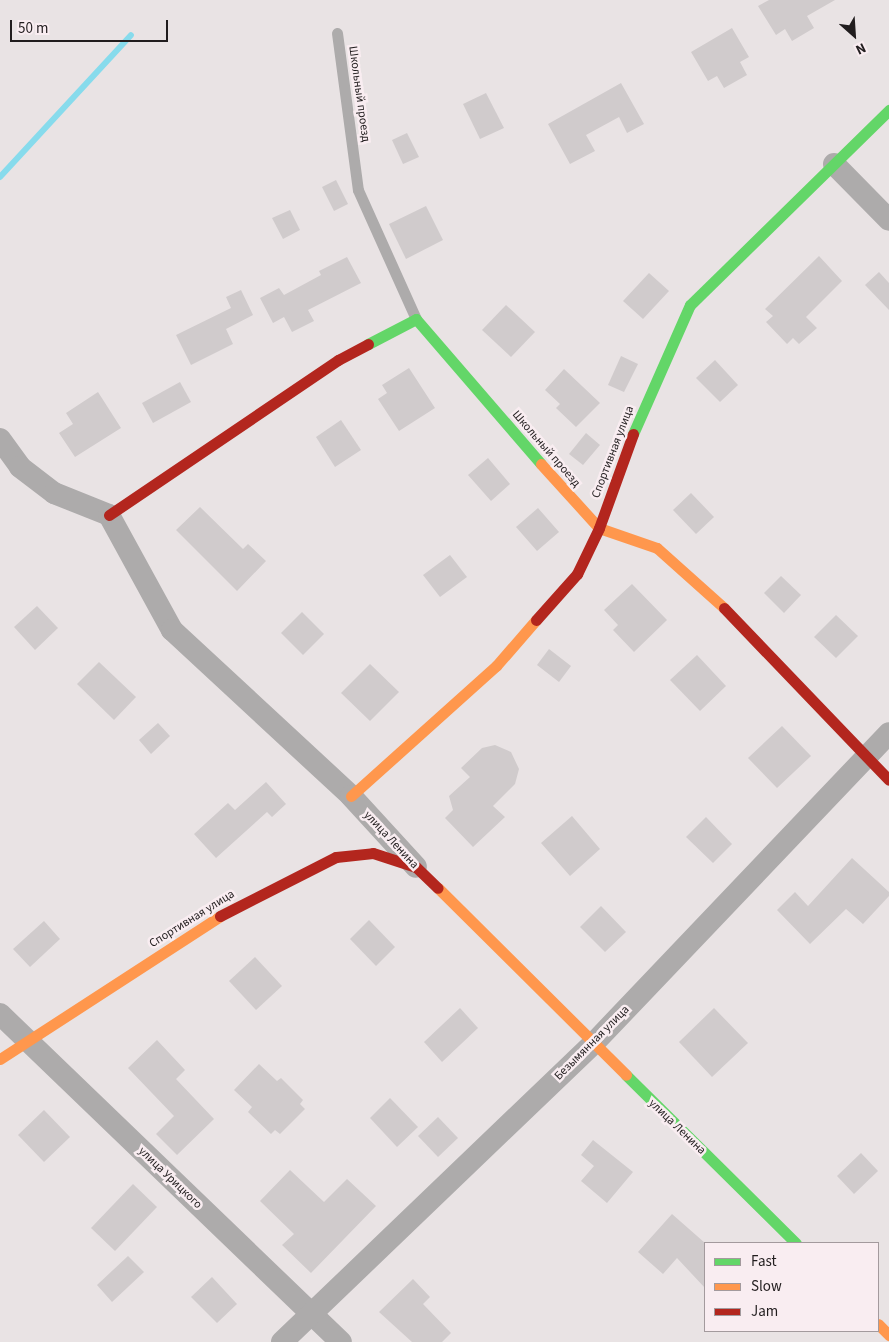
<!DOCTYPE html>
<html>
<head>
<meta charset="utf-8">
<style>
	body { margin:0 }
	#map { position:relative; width:889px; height:1342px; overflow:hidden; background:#e9e3e4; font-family:"Source Sans 3",sans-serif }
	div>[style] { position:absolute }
	.stream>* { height:6px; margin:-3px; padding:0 3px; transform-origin:3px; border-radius:3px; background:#87dbec }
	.building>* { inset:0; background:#d0cbcc }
	.lane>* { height:11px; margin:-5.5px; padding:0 5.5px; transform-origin:5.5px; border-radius:5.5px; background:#adabab }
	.street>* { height:22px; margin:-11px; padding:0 11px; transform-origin:11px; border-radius:11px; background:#adabab }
	.fast>* { height:11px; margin:-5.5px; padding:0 5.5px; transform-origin:5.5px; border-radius:5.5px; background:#63d668 }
	.slow>* { height:11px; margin:-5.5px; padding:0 5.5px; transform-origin:5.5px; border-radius:5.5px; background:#ff974d }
	.jam>* { height:11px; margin:-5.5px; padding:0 5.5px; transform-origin:5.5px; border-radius:5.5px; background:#b3261e }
	span { translate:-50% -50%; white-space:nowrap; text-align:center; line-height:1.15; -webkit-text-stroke:5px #f9edf1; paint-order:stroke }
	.street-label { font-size:12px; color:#211d1e }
	.legend { position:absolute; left:704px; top:1242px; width:175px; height:90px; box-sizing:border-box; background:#f9edf1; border:1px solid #a39a9d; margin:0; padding:6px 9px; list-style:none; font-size:15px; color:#211d1e }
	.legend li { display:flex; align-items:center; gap:10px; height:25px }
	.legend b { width:25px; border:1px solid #a39a9d }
	.north { position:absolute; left:829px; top:10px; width:50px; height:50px; -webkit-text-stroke:4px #f9edf1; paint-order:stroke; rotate:154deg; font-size:14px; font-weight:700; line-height:20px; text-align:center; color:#211d1e }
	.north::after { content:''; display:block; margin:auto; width:18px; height:22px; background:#211d1e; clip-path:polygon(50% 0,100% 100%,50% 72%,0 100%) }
	.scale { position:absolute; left:10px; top:20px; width:158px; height:22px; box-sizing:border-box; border:2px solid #211d1e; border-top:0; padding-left:6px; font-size:15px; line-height:18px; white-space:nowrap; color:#211d1e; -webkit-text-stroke:4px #f9edf1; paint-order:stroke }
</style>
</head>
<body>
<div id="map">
	<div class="stream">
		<div style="left:0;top:177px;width:193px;rotate:-47.3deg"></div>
	</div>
	<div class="building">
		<div style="clip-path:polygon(769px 0,835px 0,807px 16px,814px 28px,792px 41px,785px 29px,776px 35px,758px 6px)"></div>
		<div style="clip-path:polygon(732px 28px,749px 57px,740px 62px,747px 75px,724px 88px,717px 76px,708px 81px,691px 52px)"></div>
		<div style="clip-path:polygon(621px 83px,644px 124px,627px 133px,619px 117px,586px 135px,595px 151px,570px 164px,548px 124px)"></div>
		<div style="clip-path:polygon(486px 93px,504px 128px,480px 139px,463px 104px)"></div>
		<div style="clip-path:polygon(407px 133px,419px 157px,403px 164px,392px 140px)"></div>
		<div style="clip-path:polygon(336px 180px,348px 204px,334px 211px,322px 187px)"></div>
		<div style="clip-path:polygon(426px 206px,443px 240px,406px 259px,389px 224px)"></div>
		<div style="clip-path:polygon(290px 210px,300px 230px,283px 239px,272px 218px)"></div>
		<div style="clip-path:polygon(819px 256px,842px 281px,806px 317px,817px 328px,799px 344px,793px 338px,787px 344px,766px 322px,773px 316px,765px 309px)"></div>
		<div style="clip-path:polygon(347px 257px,361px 283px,308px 310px,314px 321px,292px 332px,284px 317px,273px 323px,260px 298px,279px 288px,284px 295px,321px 275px,319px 271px)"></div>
		<div style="clip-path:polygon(879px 272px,889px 283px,889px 310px,865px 285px)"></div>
		<div style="clip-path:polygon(649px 273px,669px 291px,643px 319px,623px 301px)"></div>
		<div style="clip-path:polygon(241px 290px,253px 315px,226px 329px,233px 344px,191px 365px,176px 335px,231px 308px,226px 297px)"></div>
		<div style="clip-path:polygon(506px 305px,535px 332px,511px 357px,482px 330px)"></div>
		<div style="clip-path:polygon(621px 356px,638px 364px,624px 392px,608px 385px)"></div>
		<div style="clip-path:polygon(715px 360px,738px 385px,720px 402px,696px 378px)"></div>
		<div style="clip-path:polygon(409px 368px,435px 408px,399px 431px,378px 399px,387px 393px,382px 385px)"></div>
		<div style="clip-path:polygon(564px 369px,600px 403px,576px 427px,556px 408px,560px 404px,545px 390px)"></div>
		<div style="clip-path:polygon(180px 382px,191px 402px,153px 423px,142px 403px)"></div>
		<div style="clip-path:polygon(98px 392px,121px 428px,75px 457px,59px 433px,73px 424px,66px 413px)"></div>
		<div style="clip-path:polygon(341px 420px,361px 450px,335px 467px,316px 437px)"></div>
		<div style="clip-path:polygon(586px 433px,600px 445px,583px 465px,569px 454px)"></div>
		<div style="clip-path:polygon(488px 458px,510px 484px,491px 501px,468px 475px)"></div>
		<div style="clip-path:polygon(691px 493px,714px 517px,696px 534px,673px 510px)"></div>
		<div style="clip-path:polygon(200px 507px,243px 549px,248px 544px,266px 561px,237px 591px,176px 530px)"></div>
		<div style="clip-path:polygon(538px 508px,559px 532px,537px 551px,516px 527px)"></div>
		<div style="clip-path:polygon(450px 555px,467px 577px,440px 597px,423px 575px)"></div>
		<div style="clip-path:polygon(781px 576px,801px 595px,784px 613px,764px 593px)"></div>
		<div style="clip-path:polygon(632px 584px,667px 620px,634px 652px,613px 630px,618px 625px,604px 610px)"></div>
		<div style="clip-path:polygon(37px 606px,58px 628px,35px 650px,14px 627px)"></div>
		<div style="clip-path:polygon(302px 612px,324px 634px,303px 655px,281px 633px)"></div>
		<div style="clip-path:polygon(836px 615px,858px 636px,836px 658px,814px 637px)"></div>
		<div style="clip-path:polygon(549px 649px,571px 666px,559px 682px,537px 665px)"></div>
		<div style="clip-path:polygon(697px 655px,726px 686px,700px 711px,670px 680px)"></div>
		<div style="clip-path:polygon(99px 662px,136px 697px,114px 720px,77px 684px)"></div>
		<div style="clip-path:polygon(370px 664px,399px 692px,370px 721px,341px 693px)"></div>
		<div style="clip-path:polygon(158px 723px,170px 736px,151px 754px,139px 740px)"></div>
		<div style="clip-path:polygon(782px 726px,811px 756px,777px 788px,748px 758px)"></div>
		<div style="clip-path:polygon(495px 745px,511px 752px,519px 769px,515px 784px,493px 806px,505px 817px,473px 847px,445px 818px,453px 810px,449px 796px,470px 777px,461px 768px,482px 748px)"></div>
		<div style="clip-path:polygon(266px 782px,286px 804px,272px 817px,267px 812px,216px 858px,194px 834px,228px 803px,235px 810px)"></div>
		<div style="clip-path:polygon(572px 816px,600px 849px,570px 876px,541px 843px)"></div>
		<div style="clip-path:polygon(706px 817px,732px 844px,713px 863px,686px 837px)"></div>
		<div style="clip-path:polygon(852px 858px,889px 892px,889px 896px,863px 924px,846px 909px,810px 944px,777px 910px,795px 892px,808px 906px)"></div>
		<div style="clip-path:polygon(601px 906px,626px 932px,605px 952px,580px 927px)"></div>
		<div style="clip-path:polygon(369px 920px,395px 947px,376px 966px,350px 939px)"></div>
		<div style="clip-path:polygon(44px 921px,60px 939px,30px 967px,13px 949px)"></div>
		<div style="clip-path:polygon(255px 957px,282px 986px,256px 1010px,229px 981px)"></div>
		<div style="clip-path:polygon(460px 1008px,478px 1028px,442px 1062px,424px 1042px)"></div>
		<div style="clip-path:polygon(714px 1008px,748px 1043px,712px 1077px,679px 1042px)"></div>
		<div style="clip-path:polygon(157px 1040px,185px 1070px,176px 1079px,214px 1119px,177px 1155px,156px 1134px,174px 1116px,128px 1068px)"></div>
		<div style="clip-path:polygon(259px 1064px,277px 1081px,281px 1078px,303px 1100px,300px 1104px,305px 1109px,280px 1134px,275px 1130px,271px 1134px,248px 1112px,252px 1107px,234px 1090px)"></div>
		<div style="clip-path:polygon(390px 1098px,418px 1127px,397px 1147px,370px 1118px)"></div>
		<div style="clip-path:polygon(44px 1110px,70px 1137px,44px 1162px,18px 1135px)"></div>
		<div style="clip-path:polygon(438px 1117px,458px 1138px,438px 1157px,418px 1136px)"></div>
		<div style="clip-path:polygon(593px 1140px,633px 1172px,607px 1203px,581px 1181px,594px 1166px,581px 1155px)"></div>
		<div style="clip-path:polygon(861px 1153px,878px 1171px,854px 1194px,837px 1176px)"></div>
		<div style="clip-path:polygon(290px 1170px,324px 1202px,347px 1179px,376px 1206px,311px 1273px,282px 1245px,294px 1234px,260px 1201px)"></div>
		<div style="clip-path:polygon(133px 1184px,157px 1207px,115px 1251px,91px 1228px)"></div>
		<div style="clip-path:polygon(672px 1214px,705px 1243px,705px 1288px,677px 1258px,663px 1274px,638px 1252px)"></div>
		<div style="clip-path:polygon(128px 1256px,144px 1272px,112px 1302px,97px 1285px)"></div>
		<div style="clip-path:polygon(212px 1277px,237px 1304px,217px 1323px,191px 1297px)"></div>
		<div style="clip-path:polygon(413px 1279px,430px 1297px,423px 1304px,451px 1333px,442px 1342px,412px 1342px,379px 1312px)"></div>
	</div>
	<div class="lane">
		<div style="left:337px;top:33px;width:158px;rotate:82.4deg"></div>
		<div style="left:358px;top:190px;width:141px;rotate:65.8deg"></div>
	</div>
	<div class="street">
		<div style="left:834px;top:164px;width:78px;rotate:45.5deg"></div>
		<div style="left:0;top:439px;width:34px;rotate:54deg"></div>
		<div style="left:20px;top:467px;width:43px;rotate:37.4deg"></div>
		<div style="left:54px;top:493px;width:59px;rotate:21.8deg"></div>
		<div style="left:109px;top:515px;width:131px;rotate:61.3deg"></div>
		<div style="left:172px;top:630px;width:244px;rotate:42.8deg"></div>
		<div style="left:351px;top:796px;width:96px;rotate:47.5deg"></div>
		<div style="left:0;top:1014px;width:473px;rotate:43.9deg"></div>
		<div style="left:282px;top:1342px;width:431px;rotate:-43.8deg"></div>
		<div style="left:593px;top:1044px;width:429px;rotate:-46.4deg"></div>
	</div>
	<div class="fast">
		<div style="left:368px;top:344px;width:54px;rotate:-27.5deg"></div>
		<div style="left:416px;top:319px;width:191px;rotate:49.2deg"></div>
		<div style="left:633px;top:434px;width:141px;rotate:-66.2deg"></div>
		<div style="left:690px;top:305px;width:279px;rotate:-44.4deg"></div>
		<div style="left:626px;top:1075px;width:239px;rotate:44.7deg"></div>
	</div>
	<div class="slow">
		<div style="left:541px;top:464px;width:86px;rotate:47.8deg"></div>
		<div style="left:599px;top:528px;width:61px;rotate:19deg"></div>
		<div style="left:657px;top:548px;width:90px;rotate:41.8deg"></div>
		<div style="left:351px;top:796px;width:195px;rotate:-41.9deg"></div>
		<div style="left:496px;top:666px;width:61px;rotate:-49deg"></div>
		<div style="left:438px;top:888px;width:265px;rotate:44.8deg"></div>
		<div style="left:0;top:1059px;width:262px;rotate:-33deg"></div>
		<div style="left:878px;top:1324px;width:16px;rotate:45deg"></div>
	</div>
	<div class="jam">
		<div style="left:109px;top:515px;width:277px;rotate:-34.1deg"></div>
		<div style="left:338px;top:360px;width:34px;rotate:-28deg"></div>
		<div style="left:724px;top:608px;width:238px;rotate:46.2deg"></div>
		<div style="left:536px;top:620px;width:62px;rotate:-48.3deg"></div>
		<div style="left:577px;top:574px;width:51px;rotate:-64.4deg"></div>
		<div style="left:599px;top:528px;width:100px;rotate:-70.1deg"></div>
		<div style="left:220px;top:916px;width:130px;rotate:-27deg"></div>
		<div style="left:336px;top:857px;width:37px;rotate:-6deg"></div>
		<div style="left:373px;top:853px;width:45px;rotate:18deg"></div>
		<div style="left:416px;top:867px;width:30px;rotate:44deg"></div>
	</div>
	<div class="street-label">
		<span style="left:359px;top:94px;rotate:82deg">Школьный проезд</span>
		<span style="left:546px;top:449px;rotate:49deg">Школьный проезд</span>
		<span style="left:613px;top:452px;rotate:-69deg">Спортивная улица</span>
		<span style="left:391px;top:840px;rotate:47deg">улица Ленина</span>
		<span style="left:192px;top:919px;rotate:-32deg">Спортивная улица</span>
		<span style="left:592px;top:1043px;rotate:-45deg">Безымянная улица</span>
		<span style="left:677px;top:1127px;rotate:44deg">улица Ленина</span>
		<span style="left:170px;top:1178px;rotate:44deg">улица Урицкого</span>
	</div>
	<ul class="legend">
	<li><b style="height:6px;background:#63d668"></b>Fast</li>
	<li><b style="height:6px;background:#ff974d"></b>Slow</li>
	<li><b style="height:6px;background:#b3261e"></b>Jam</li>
	</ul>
	<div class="north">N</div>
	<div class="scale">50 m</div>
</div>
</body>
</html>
